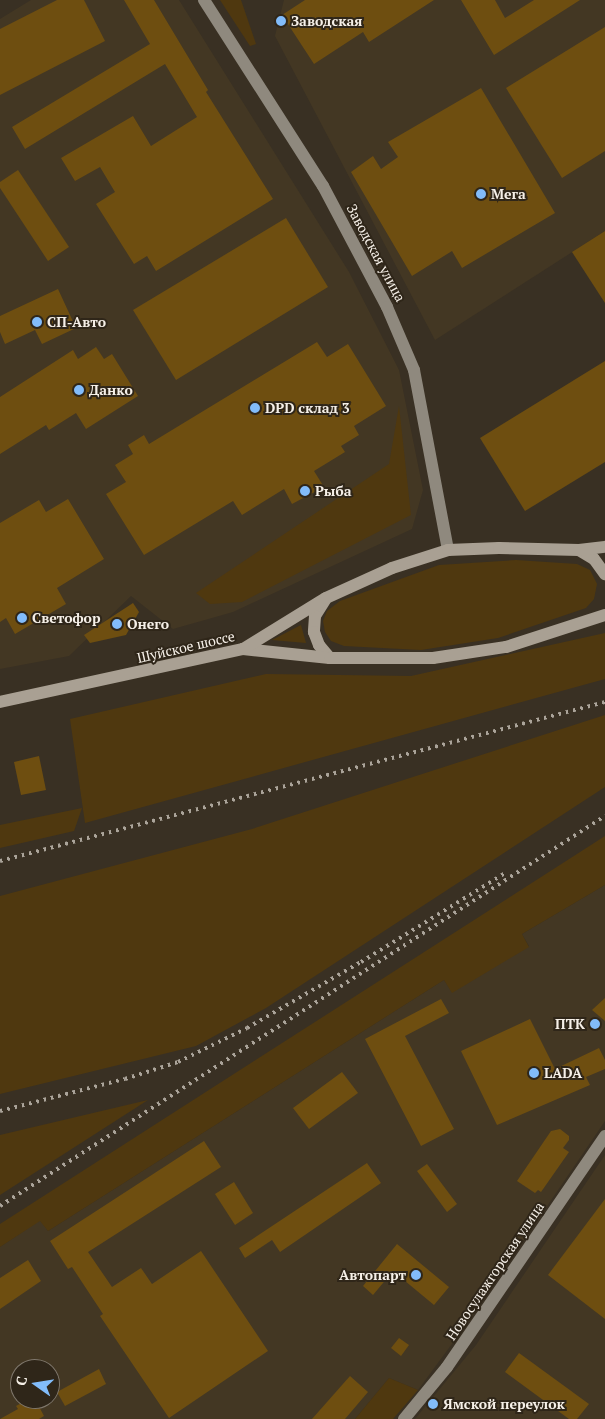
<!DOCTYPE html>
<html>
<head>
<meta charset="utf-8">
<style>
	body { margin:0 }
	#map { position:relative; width:605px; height:1419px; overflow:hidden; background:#393023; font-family:"PT Serif",serif }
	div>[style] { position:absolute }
	.built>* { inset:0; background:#433723 }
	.green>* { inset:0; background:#4f380f }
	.building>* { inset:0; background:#6e4e10 }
	.secondary>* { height:12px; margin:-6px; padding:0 6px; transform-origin:6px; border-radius:6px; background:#8f897e }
	.primary>* { height:12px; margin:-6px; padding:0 6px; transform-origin:6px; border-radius:6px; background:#a9a093 }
	.rail>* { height:4px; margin-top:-2px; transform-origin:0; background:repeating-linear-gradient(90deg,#aba49a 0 2.5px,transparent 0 7.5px) }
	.dots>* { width:14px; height:14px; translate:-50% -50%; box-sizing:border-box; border:2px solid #2f2619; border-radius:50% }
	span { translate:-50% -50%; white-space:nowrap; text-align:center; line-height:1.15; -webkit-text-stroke:4px #2f2619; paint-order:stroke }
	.poi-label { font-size:14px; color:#f6f0e8; font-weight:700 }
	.left { translate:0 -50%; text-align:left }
	.right { translate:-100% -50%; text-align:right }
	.street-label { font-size:14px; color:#f6f0e8 }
	.north { position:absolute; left:10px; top:1359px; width:50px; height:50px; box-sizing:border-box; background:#2f2619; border:1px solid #7f776c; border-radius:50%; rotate:283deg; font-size:14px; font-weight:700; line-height:20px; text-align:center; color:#f6f0e8 }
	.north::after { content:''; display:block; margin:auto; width:18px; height:22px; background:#82bcfa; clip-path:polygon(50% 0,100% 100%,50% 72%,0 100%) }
</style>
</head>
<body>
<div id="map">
	<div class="built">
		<div style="clip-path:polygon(31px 0,179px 0,349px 272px,399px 370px,423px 490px,412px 529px,233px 612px,173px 629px,131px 596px,69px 656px,0 669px,0 19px)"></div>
		<div style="clip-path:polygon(284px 0,605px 0,605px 231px,435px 340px,275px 36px)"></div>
		<div style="clip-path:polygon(evenodd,605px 885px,605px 1121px,471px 1318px,418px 1390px,389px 1378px,355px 1419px,0 1419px,0 1247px,40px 1220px,48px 1231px,444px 980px,452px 992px,529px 946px,522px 934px,605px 885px,20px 1369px,50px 1369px,50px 1399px,20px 1399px,20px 1369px)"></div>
		<div style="clip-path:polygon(605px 1155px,605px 1419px,415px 1419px,476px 1345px)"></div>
	</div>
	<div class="green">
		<div style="clip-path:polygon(220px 0,241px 0,256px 44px,250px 46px)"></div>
		<div style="clip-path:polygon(399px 406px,411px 515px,242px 602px,210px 604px,196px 593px,389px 464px)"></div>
		<div style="clip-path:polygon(516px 560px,577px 564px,590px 570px,597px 584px,594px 599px,586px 608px,498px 638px,421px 650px,344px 646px,331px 641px,325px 632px,323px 621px,327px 611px,340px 601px,439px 565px)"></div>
		<div style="clip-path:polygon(301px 625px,306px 643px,272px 640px)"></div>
		<div style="clip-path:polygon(605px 633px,605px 679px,85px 823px,70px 719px,266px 674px,411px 676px)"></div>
		<div style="clip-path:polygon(605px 715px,605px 787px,266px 1008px,196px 1046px,0 1094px,0 896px,252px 829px)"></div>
		<div style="clip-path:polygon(82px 808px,74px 831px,0 848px,0 825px)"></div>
		<div style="clip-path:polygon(605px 836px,605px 885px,522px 934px,529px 947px,452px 993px,444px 980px,48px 1231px,40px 1221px,0 1247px,0 1224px)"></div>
		<div style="clip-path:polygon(148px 1100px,0 1195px,0 1135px)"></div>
		<div style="clip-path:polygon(389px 1378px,418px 1390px,393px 1419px,355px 1419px)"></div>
	</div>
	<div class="building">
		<div style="clip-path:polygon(57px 0,84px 0,105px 41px,0 95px,0 29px)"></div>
		<div style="clip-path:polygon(124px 0,154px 0,208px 90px,206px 92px,273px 199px,156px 271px,147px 256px,134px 264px,96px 204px,115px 192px,100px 167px,75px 181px,61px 158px,133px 116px,151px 146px,197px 117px,165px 64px,25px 149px,12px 127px,150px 44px)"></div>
		<div style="clip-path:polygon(305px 0,434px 0,369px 42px,363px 32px,314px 64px,282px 15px)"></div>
		<div style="clip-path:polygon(461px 0,495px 0,505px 18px,534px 0,580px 0,494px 55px)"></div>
		<div style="clip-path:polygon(605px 27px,605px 151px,562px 178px,506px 88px)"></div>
		<div style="clip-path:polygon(481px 88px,555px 213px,462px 268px,452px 251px,412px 276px,351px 172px,373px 156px,381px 169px,398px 157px,388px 142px)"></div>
		<div style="clip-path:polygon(18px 170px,69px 247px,48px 261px,0 188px,0 182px)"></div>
		<div style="clip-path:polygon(286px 218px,328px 287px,176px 380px,133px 310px)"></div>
		<div style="clip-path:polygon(605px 231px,605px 303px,572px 252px)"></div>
		<div style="clip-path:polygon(58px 289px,76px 328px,42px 344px,35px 330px,5px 344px,0 332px,0 316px)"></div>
		<div style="clip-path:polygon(317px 342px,327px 357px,348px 344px,386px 406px,354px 426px,359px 435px,341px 446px,345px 452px,314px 471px,324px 487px,292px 504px,284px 489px,242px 515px,233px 501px,144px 555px,106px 494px,126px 482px,115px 465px,133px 454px,128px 445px,144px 435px,149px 444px)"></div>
		<div style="clip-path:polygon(96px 347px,104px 359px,112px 354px,138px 396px,86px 429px,76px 413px,49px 430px,46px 425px,0 454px,0 397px,73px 350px,78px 359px)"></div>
		<div style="clip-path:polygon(605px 361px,605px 462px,525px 511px,480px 438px)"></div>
		<div style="clip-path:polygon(68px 499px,104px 559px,57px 588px,66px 604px,15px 634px,6px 618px,0 622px,0 523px,39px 500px,46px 512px)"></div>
		<div style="clip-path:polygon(133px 603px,139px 612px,126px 635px,90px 643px,84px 635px)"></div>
		<div style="clip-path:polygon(39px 756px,46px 790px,21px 795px,14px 762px)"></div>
		<div style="clip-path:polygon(605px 998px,605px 1021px,592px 1010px)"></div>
		<div style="clip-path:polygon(441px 999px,449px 1013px,405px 1036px,454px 1129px,421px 1146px,365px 1039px)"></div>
		<div style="clip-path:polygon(530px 1019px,555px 1069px,599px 1048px,605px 1060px,605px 1069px,586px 1077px,590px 1085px,497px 1125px,461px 1051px)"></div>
		<div style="clip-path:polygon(342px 1072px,358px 1093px,309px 1129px,293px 1108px)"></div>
		<div style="clip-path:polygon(560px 1129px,569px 1136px,569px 1140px,563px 1148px,569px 1152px,541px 1192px,538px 1190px,535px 1193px,517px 1181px,551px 1131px)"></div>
		<div style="clip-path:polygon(204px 1141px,221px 1167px,88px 1252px,112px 1287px,141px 1268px,152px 1284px,201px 1251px,268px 1351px,169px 1418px,100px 1316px,103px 1314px,72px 1267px,68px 1269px,50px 1241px)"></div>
		<div style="clip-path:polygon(367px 1163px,381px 1183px,280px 1252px,272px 1240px,245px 1258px,239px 1248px)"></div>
		<div style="clip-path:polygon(427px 1164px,457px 1204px,447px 1212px,417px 1171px)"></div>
		<div style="clip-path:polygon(234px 1182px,253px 1213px,235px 1225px,215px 1194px)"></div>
		<div style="clip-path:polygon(605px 1199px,605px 1319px,548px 1275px)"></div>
		<div style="clip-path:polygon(397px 1244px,449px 1287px,434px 1305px,393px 1271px,373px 1295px,363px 1286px)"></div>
		<div style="clip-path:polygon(28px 1260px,41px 1281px,0 1309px,0 1278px)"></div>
		<div style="clip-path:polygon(399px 1338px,409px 1345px,401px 1356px,391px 1348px)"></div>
		<div style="clip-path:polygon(519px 1353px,589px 1404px,577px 1419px,569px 1419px,505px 1372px)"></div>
		<div style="clip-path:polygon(99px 1369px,106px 1384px,65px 1406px,57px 1392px)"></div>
		<div style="clip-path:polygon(350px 1376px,368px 1392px,345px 1419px,312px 1419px)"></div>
		<div style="clip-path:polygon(29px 1399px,35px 1399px,44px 1416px,39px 1419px,0 1419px,18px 1409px,16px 1406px)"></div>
	</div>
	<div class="secondary">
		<div style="left:204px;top:0;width:221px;rotate:57.4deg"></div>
		<div style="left:323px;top:186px;width:137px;rotate:62.1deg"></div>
		<div style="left:387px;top:307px;width:69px;rotate:66.8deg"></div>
		<div style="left:414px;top:370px;width:183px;rotate:79.3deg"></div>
		<div style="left:404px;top:1419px;width:67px;rotate:-50.4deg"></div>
		<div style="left:447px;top:1367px;width:280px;rotate:-55.6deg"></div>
	</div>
	<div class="primary">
		<div style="left:579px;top:550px;width:17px;rotate:31deg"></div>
		<div style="left:594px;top:559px;width:19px;rotate:54deg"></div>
		<div style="left:325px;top:600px;width:19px;rotate:122deg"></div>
		<div style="left:315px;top:616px;width:16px;rotate:94deg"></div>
		<div style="left:314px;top:632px;width:14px;rotate:69deg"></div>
		<div style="left:319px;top:645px;width:17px;rotate:50deg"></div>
		<div style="left:243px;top:649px;width:87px;rotate:5.9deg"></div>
		<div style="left:330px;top:658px;width:103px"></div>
		<div style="left:433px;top:658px;width:74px;rotate:-8.6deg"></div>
		<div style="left:506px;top:647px;width:104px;rotate:-17.9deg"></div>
		<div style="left:0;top:702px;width:249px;rotate:-12.3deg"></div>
		<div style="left:243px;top:649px;width:97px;rotate:-31.6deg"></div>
		<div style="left:326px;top:598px;width:72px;rotate:-24.4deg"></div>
		<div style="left:392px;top:568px;width:59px;rotate:-17.8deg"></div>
		<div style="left:448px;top:550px;width:51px;rotate:-2.2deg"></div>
		<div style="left:499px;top:548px;width:80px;rotate:1.4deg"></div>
		<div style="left:579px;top:550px;width:26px;rotate:-7deg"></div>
	</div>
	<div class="rail">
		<div style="left:0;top:861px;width:626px;rotate:-14.72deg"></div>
		<div style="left:0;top:1111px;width:129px;rotate:-14.4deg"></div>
		<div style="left:125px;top:1079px;width:56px;rotate:-17.8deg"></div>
		<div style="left:178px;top:1062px;width:77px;rotate:-26.2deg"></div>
		<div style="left:247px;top:1028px;width:132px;rotate:-30.1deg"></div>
		<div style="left:361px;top:962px;width:172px;rotate:-31.7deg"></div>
		<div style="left:0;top:1206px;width:720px;rotate:-32.81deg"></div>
	</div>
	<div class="dots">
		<div style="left:281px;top:21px;background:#82bcfa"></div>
		<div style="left:481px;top:194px;background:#82bcfa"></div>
		<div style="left:37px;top:322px;background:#82bcfa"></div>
		<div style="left:79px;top:390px;background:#82bcfa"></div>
		<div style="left:255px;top:408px;background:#82bcfa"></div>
		<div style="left:305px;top:491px;background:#82bcfa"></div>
		<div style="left:22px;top:618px;background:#82bcfa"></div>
		<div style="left:117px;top:624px;background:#82bcfa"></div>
		<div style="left:595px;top:1024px;background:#82bcfa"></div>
		<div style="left:534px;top:1073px;background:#82bcfa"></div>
		<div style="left:416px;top:1275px;background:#82bcfa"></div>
		<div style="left:433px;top:1404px;background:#82bcfa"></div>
	</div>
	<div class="poi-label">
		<span class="left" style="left:291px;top:21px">Заводская</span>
		<span class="left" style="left:491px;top:194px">Мега</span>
		<span class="left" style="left:47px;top:322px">СП-Авто</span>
		<span class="left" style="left:89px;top:390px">Данко</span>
		<span class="left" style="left:265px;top:408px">DPD склад 3</span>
		<span class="left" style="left:315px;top:491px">Рыба</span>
		<span class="left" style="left:32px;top:618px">Светофор</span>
		<span class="left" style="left:127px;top:624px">Онего</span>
		<span class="right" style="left:585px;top:1024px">ПТК</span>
		<span class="left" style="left:544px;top:1073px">LADA</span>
		<span class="right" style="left:406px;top:1275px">Автопарт</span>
		<span class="left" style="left:443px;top:1404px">Ямской переулок</span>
	</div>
	<div class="street-label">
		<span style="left:376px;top:253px;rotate:62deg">Заводская улица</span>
		<span style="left:186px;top:647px;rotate:-13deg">Шуйское шоссе</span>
		<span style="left:495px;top:1271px;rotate:-56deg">Новосулажгорская улица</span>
	</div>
	<div class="north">С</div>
</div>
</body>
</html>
